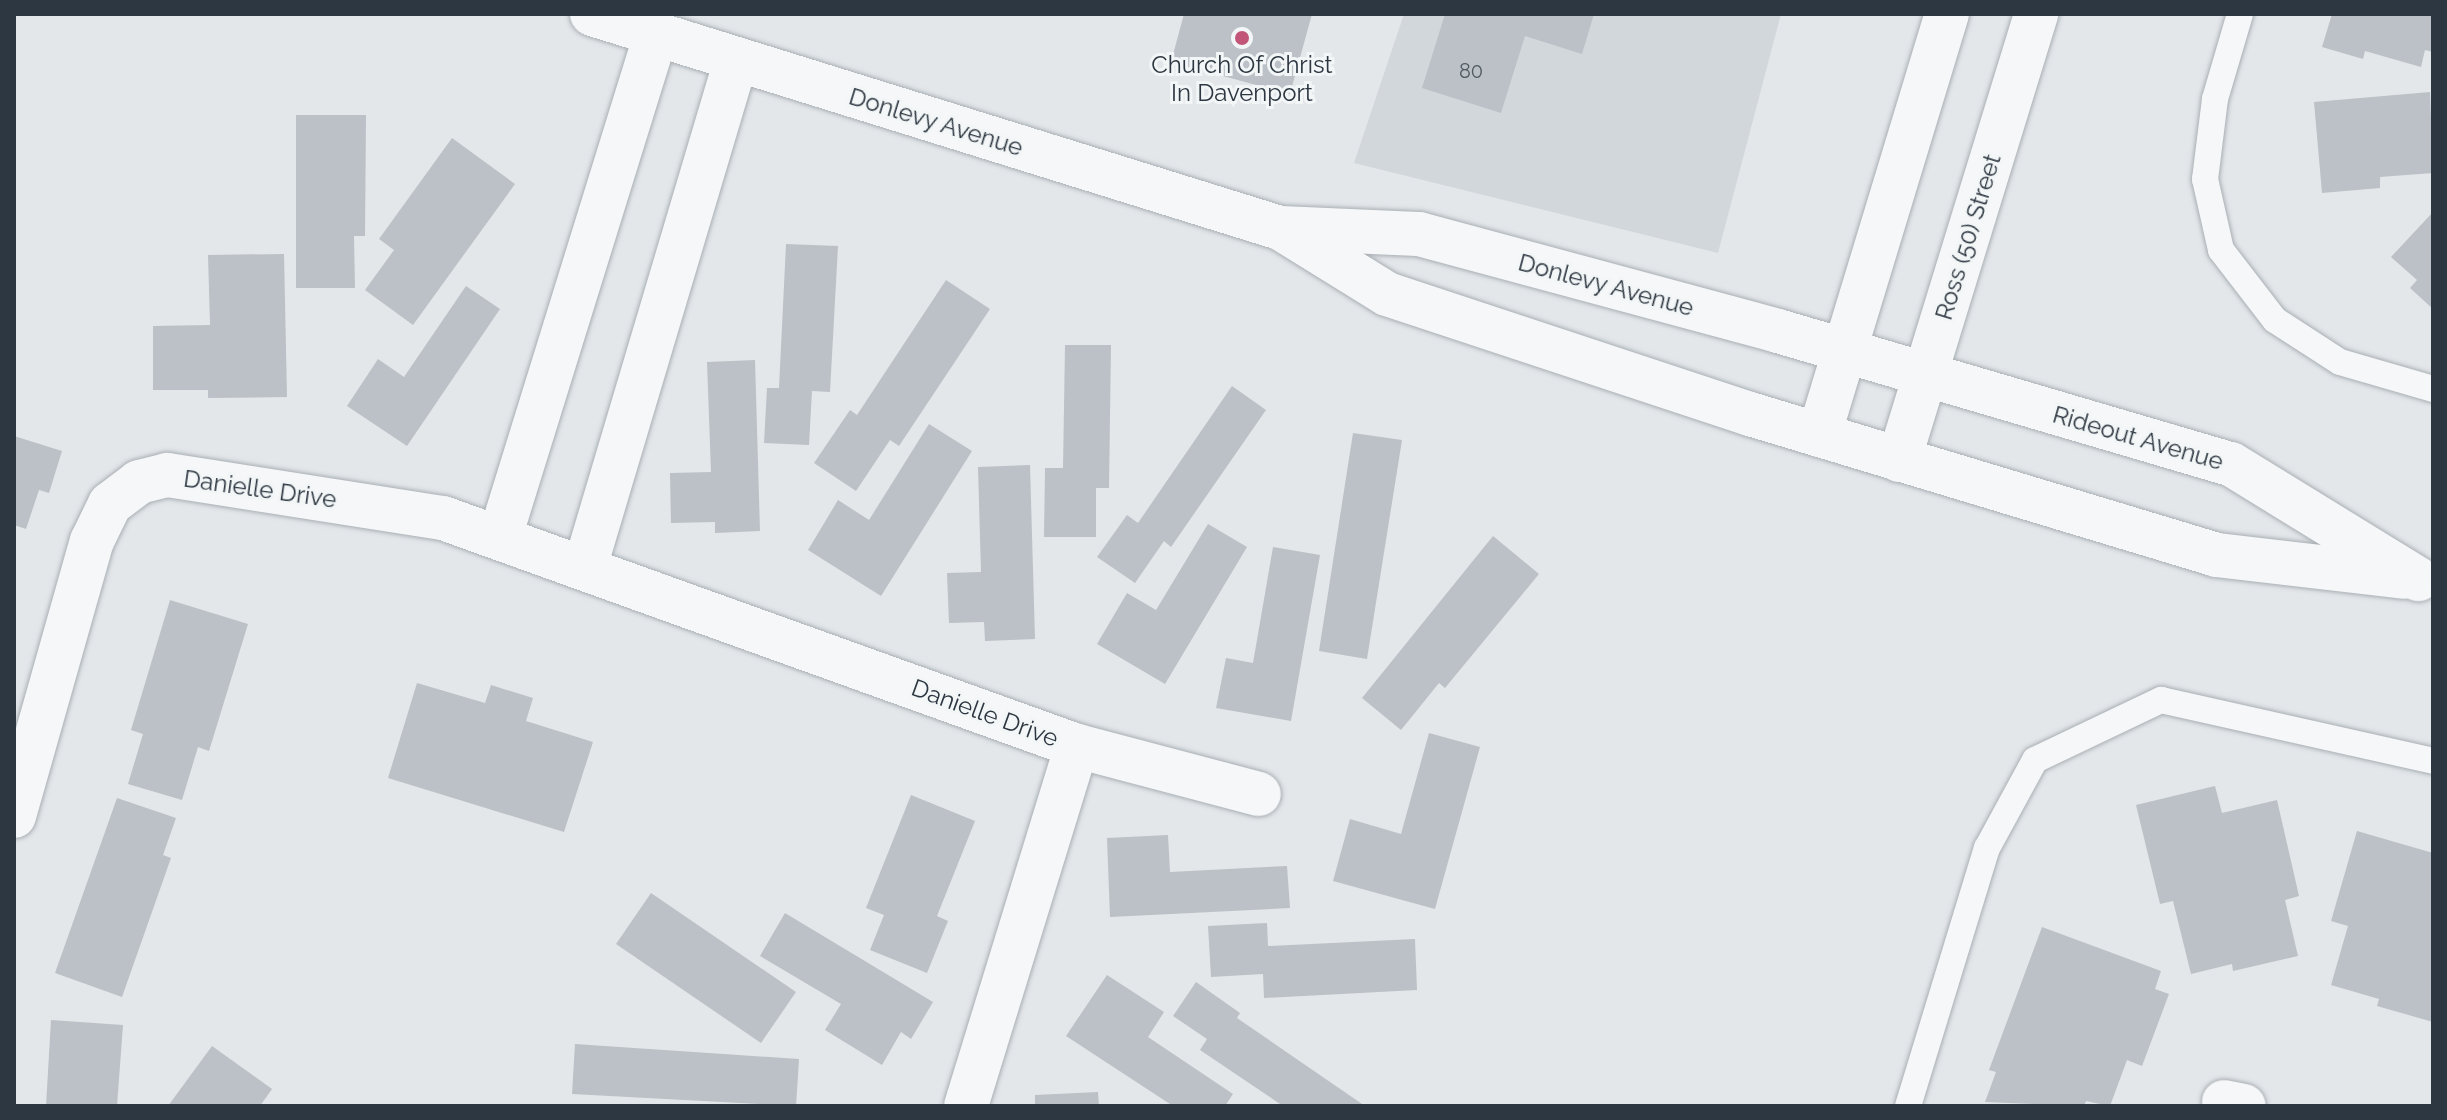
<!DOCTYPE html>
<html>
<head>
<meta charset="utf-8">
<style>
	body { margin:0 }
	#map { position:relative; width:2447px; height:1120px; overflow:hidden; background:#e3e7ea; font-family:Raleway,sans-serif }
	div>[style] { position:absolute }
	.built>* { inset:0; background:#d2d7dc }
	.building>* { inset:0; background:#bbc1c6 }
	.roads { filter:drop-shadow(0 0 2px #a9afb4) drop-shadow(0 0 2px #a9afb4) }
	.service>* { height:26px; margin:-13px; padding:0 13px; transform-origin:13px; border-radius:13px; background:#f6f7f9 }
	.minor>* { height:44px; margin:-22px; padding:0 22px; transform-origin:22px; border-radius:22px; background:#f6f7f9 }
	.tertiary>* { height:44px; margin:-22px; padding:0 22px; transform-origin:22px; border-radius:22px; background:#f6f7f9 }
	.dots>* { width:22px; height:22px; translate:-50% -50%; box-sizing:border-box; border:4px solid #f3f6f7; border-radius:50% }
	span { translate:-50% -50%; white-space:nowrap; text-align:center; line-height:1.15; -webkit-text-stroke:6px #f3f6f7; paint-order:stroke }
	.number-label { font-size:20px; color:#505a62 }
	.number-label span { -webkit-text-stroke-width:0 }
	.poi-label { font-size:24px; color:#2d3741 }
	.street-label { font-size:24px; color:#2d3741 }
	.frame { position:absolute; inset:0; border:16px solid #2d3741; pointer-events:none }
</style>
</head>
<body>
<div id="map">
	<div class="built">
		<div style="clip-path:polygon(1404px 14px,1781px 14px,1718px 253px,1354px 163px)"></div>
	</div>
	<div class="building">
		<div style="clip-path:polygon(1184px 14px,1312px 14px,1290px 94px,1171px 62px)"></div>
		<div style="clip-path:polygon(1445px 14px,1594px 14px,1582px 54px,1525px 36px,1501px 113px,1422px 88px)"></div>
		<div style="clip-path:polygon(2332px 14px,2433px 14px,2433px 52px,2425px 50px,2421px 67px,2365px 51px,2363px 59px,2322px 47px)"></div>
		<div style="clip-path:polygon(2430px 92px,2433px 173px,2380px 177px,2380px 188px,2322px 193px,2314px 102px)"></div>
		<div style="clip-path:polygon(296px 115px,366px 115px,365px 236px,354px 236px,355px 288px,296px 288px)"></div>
		<div style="clip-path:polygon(452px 138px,515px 184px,413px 325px,365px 290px,394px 250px,379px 239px)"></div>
		<div style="clip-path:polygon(2433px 212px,2433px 309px,2410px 288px,2417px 280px,2391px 257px)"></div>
		<div style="clip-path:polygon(786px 244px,838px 246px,830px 392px,812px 391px,809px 445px,764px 443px,767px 388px,779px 388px)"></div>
		<div style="clip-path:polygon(284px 254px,287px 397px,208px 398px,208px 390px,153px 390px,153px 326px,210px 325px,208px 255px)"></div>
		<div style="clip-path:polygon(946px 280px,990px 309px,899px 446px,890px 440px,856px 491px,814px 463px,850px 410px,857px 415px)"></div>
		<div style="clip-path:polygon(466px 286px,500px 309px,407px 446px,347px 406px,378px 359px,404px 377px)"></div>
		<div style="clip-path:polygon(1065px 345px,1111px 345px,1109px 488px,1096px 488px,1096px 537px,1044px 537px,1045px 468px,1063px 468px)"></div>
		<div style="clip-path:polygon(755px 360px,760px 531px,715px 533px,715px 522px,671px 523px,670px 473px,711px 472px,707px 362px)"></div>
		<div style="clip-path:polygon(1232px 386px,1266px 410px,1171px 547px,1164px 541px,1135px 583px,1097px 557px,1127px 515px,1138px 523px)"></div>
		<div style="clip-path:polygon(929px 424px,972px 451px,881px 596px,808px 550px,838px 500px,869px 520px)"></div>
		<div style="clip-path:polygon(1353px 433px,1402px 440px,1367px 659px,1319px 651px)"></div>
		<div style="clip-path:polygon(14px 436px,62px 451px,49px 493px,39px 490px,26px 529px,14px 525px)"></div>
		<div style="clip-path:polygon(1030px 465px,1035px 639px,985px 641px,984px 622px,949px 623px,947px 573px,981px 572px,978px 467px)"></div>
		<div style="clip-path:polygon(1208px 524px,1247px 547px,1165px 684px,1097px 644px,1127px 593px,1156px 610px)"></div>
		<div style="clip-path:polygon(1493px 536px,1539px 574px,1445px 688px,1439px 683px,1401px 730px,1362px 698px)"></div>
		<div style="clip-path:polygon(1273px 547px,1320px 555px,1291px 721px,1216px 708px,1226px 658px,1253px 663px)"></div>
		<div style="clip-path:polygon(170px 600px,248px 624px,209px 751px,198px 747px,182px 800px,128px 784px,143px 734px,131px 730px)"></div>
		<div style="clip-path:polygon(417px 683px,485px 703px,491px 685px,533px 698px,526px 721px,593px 742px,564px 832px,388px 778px)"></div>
		<div style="clip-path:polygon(1429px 733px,1480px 747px,1435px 909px,1333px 881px,1350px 819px,1401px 834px)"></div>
		<div style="clip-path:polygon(2215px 786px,2222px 813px,2277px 800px,2299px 896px,2285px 900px,2298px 956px,2233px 971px,2232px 964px,2191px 974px,2173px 901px,2160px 904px,2136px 805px)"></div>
		<div style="clip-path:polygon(911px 795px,975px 821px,937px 916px,948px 921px,927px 973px,870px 950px,884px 915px,866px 908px)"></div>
		<div style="clip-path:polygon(117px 798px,176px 818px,163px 855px,171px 858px,122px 997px,55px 973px)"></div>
		<div style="clip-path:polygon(2357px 831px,2433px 853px,2433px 1022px,2377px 1006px,2379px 999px,2331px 985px,2348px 926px,2331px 921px)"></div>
		<div style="clip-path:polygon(1168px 835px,1170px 872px,1287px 866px,1290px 908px,1110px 917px,1107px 838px)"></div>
		<div style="clip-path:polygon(651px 893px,796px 992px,761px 1043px,616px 944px)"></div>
		<div style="clip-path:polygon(785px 913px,933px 1002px,911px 1039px,901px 1032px,882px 1065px,825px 1030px,841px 1004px,760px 956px)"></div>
		<div style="clip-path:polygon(1267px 923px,1268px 946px,1415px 939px,1417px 990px,1264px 998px,1263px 974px,1211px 977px,1208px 926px)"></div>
		<div style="clip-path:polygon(2042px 927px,2161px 971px,2155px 989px,2169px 994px,2142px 1066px,2127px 1060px,2110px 1106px,2086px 1101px,2084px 1106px,1985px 1102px,1996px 1072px,1989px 1070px)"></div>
		<div style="clip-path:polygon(1107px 975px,1164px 1012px,1148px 1037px,1233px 1094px,1225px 1106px,1173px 1106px,1066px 1036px)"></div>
		<div style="clip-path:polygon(1196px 982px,1240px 1013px,1237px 1018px,1365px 1106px,1283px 1106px,1200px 1050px,1207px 1039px,1173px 1016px)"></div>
		<div style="clip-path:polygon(51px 1020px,123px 1025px,117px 1106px,46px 1106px)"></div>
		<div style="clip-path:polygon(575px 1044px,799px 1059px,796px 1106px,572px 1094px)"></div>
		<div style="clip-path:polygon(212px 1046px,272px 1089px,260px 1106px,168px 1106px)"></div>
		<div style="clip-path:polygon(1098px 1092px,1099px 1106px,1035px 1106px,1035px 1095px)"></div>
	</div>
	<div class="roads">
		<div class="service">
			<div style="left:2240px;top:14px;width:89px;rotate:106.4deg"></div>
			<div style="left:2215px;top:99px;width:81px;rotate:97.1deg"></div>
			<div style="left:2205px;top:179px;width:73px;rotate:77.3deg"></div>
			<div style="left:2221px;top:250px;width:88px;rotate:52.4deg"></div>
			<div style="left:2275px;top:320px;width:77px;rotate:32.9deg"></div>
			<div style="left:2340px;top:362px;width:97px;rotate:16.2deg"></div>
			<div style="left:1908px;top:1106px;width:270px;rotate:-73deg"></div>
			<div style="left:1987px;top:848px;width:100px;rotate:-61.4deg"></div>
			<div style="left:2035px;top:760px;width:140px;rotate:-25.5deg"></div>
			<div style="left:2161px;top:700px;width:279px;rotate:12.6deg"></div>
		</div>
		<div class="minor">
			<div style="left:500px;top:537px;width:527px;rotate:-72.77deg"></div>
			<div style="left:585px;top:567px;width:529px;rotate:-73.41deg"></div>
			<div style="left:14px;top:816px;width:286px;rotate:-74.2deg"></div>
			<div style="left:92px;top:541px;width:41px;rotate:-64.1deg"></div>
			<div style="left:110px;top:504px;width:36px;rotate:-37deg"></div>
			<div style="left:139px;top:482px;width:29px;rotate:-14deg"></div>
			<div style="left:167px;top:475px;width:279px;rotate:8.9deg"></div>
			<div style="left:443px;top:518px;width:674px;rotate:19.78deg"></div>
			<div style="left:1077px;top:746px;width:188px;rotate:14.8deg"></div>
			<div style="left:2224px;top:1102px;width:20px;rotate:11deg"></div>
			<div style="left:966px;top:1106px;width:377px;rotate:-72.9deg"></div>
		</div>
		<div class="tertiary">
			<div style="left:592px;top:14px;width:721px;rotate:17.28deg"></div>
			<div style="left:1280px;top:228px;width:139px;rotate:2.5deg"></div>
			<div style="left:1419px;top:234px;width:372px;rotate:15.1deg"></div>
			<div style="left:1778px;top:331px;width:472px;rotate:16.4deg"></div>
			<div style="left:2231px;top:464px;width:220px;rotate:31.6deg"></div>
			<div style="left:1282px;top:229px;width:123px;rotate:31.8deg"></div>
			<div style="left:1387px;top:294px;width:382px;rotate:18.3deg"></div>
			<div style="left:1750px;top:414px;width:487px;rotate:16.8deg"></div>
			<div style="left:2216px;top:555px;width:190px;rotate:6.6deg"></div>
			<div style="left:1819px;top:435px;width:440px;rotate:-73.1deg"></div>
			<div style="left:1899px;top:460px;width:467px;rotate:-72.9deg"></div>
		</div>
	</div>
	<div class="dots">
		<div style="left:1242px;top:38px;background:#c15679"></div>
	</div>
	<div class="number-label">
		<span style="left:1471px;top:71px">80</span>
	</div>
	<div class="poi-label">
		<span style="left:1242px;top:79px">Church Of Christ<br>In Davenport</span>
	</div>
	<div class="street-label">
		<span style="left:936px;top:122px;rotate:17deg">Donlevy Avenue</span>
		<span style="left:1968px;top:237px;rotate:-73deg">Ross (50) Street</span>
		<span style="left:1606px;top:285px;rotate:15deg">Donlevy Avenue</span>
		<span style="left:2138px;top:438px;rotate:16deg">Rideout Avenue</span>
		<span style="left:260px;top:489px;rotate:8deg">Danielle Drive</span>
		<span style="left:985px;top:713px;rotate:20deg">Danielle Drive</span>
	</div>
	<div class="frame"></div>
</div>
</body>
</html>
